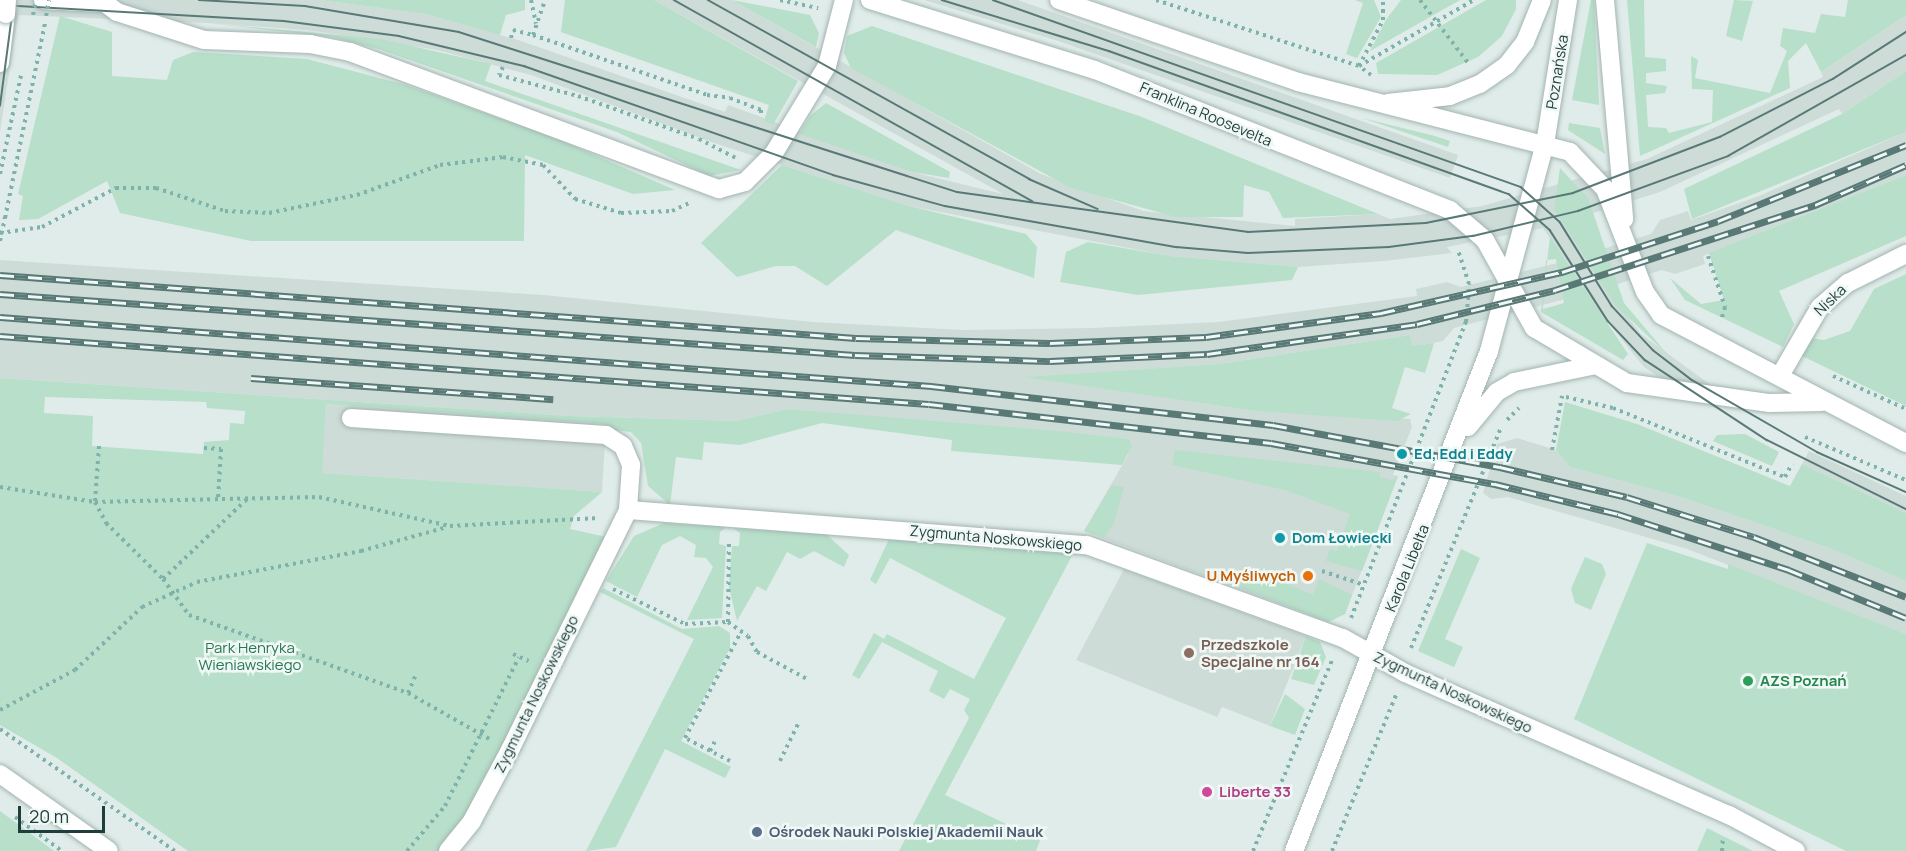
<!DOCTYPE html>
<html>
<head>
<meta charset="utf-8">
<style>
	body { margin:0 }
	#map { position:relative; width:1906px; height:851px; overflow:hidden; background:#e0ece9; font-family:Manrope,sans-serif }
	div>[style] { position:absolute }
	.built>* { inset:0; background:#cedcd8 }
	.green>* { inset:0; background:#b7dfc9 }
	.path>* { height:4px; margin-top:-2px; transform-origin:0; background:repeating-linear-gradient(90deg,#7eb2ab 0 3px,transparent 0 7.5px) }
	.roads { filter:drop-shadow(0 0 2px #a2b4b1) drop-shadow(0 0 2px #a2b4b1) }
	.minor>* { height:18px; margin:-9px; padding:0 9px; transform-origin:9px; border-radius:9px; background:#fff }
	.tram>* { height:1.5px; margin:-0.75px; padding:0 0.75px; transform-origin:0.75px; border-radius:0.75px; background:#597976 }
	.rail>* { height:7px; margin-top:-3.5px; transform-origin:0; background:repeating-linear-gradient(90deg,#f0f8f6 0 14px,#597976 0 28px); box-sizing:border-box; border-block:2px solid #597976 }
	.path-bridge>* { height:4px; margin-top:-2px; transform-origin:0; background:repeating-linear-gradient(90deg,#7eb2ab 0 3px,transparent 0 7.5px) }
	.bridges { filter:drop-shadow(0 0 2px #a2b4b1) drop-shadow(0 0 2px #a2b4b1) }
	.minor-bridge>* { height:18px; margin:-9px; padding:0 9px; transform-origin:9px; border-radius:9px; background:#fff }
	.dots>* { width:16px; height:16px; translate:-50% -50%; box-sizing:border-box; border:3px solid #f0f8f6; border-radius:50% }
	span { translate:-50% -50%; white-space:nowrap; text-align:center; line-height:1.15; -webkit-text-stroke:5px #f0f8f6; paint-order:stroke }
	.street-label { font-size:15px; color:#1f3d3a }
	.culture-label { font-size:15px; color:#0d838f; font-weight:700 }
	.left { translate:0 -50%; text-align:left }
	.food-label { font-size:15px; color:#c56008; font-weight:700 }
	.right { translate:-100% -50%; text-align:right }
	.education-label { font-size:15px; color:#785e54; font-weight:700 }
	.park-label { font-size:15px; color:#277754 }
	.leisure-label { font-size:15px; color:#27864d; font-weight:700 }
	.hotel-label { font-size:15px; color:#b23c85; font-weight:700 }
	.service-label { font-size:15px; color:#4e5e75; font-weight:700 }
	.scale { position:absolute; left:18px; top:806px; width:87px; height:27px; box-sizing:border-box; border:3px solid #1f3d3a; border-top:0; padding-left:8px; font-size:18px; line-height:21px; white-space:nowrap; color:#1f3d3a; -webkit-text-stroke:4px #f0f8f6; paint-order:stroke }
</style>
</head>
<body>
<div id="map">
	<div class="built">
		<div style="clip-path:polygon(0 0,320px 0,426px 14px,518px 40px,725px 112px,728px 105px,912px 172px,1003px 194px,654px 0,732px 0,1041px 174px,1143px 211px,1295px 226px,1295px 219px,1378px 214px,1390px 219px,1482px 206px,1647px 159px,1823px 77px,1821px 72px,1906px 15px,1906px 71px,1842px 114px,1839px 109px,1660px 192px,1565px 222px,1587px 254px,1651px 234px,1660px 220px,1688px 211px,1691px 220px,1759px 196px,1906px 132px,1906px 175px,1703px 256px,1705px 264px,1675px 274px,1662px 270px,1605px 288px,1641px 334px,1712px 386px,1663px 380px,1644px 367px,1585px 294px,1454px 328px,1443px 341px,1412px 347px,1410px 335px,1220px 364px,1027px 377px,1255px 411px,1410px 419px,1412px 427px,1393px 475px,1398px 476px,1345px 614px,1328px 622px,1084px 531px,1128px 455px,1129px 439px,788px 409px,736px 421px,570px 416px,0 378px,0 260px,544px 295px,813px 322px,963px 330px,1092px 328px,1218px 322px,1417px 296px,1416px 289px,1447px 282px,1461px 287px,1565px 261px,1543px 228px,1447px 247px,1452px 253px,1384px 261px,1298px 267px,1170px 256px,909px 206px,714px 143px,531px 75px,437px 50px,308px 30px,207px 23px,18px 15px,0 132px)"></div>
		<div style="clip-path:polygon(924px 0,1018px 0,1458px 155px,1450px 178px,1058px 41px)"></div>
		<div style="clip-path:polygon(326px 404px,606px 424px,602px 492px,321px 473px)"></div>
		<div style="clip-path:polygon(1517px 438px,1556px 450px,1570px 467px,1681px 497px,1832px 549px,1906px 581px,1906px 634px,1687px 549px,1508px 497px,1491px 499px,1483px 493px,1497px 444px)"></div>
		<div style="clip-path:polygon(1809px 451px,1906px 496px,1906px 513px,1802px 464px)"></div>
		<div style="clip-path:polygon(1124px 569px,1306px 636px,1270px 726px,1222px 707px,1217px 717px,1076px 660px)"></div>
	</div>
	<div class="green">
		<div style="clip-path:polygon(320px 0,525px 0,525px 10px,506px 15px,500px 35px,426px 14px)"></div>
		<div style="clip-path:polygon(565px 0,654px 0,798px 81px,773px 125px,764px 121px,769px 105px,561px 32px)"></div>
		<div style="clip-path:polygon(732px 0,810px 15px,819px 33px,816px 47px)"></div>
		<div style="clip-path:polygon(1355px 0,1374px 0,1381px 17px,1357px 58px,1346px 54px,1363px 3px)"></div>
		<div style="clip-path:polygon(1401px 0,1460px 0,1370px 51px,1386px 20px)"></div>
		<div style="clip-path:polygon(1486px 0,1516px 0,1516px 9px,1502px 36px,1478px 57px,1437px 75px,1378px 74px,1376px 63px)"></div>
		<div style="clip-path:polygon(1591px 0,1594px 0,1599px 105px,1572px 100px)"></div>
		<div style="clip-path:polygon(1627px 0,1644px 0,1645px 57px,1666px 59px,1666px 71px,1646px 73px,1646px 83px,1667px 86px,1665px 93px,1646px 95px,1648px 127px,1666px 128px,1669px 133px,1712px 122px,1713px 90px,1692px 89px,1691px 56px,1698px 60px,1695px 78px,1770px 93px,1787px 51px,1780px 46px,1783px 28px,1815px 33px,1821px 14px,1845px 17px,1848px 0,1906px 0,1906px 15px,1821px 72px,1806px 43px,1788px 61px,1790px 88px,1640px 156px)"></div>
		<div style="clip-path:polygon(1734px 0,1753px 1px,1742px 41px,1726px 36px)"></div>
		<div style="clip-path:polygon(60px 16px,112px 32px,112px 76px,167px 80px,173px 60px,193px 52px,307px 59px,406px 85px,553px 137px,675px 190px,633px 194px,525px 155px,524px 241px,251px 241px,120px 213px,107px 181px,38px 219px,19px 220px,23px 196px,18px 194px)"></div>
		<div style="clip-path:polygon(207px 23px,381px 39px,491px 64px,485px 81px,741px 170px,709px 176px,617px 132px,378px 49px,332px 37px)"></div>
		<div style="clip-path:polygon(872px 26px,1142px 117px,1378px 214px,1283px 218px,1269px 192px,1244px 185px,1243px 217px,1176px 217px,1071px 188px,851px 68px,844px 53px,847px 36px)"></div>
		<div style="clip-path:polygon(1906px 71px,1906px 132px,1692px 219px,1684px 189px,1842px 114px)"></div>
		<div style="clip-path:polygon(826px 103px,950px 172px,949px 178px,912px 172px,799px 134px,810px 116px)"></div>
		<div style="clip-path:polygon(1362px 118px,1435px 136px,1450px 141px,1448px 147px)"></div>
		<div style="clip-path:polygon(1569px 123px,1600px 128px,1605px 154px,1568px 130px)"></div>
		<div style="clip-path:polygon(782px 165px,909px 206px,1026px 234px,1037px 247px,1034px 278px,896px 230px,827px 286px,795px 266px,776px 266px,737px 277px,701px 243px)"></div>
		<div style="clip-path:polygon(1560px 168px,1588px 198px,1624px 303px,1667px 354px,1616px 306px,1554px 209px)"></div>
		<div style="clip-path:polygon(1906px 175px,1906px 236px,1779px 291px,1794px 324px,1783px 347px,1685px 300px,1670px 278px,1701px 304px,1724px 300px,1709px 253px)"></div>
		<div style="clip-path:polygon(evenodd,1550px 237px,1628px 354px,1623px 360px,1541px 312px,1550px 237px,1556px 259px,1564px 303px,1543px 309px,1546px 260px,1556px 259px)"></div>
		<div style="clip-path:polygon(1088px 242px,1170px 256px,1298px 267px,1292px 280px,1138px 295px,1060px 282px,1066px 252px)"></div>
		<div style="clip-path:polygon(1906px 274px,1906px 406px,1800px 355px,1809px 338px,1824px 340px,1850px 331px,1874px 289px)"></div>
		<div style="clip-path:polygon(1410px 335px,1412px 346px,1434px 343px,1425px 373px,1405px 367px,1392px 408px,1411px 414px,1397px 421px,1255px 411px,1023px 377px,1220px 364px)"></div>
		<div style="clip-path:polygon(evenodd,0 378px,570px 416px,736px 421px,788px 409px,1058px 431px,1129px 439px,1132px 446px,1122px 465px,951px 451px,952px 440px,822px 423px,740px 445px,704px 442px,702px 460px,676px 457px,670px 505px,648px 486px,641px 443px,631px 432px,606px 429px,606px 424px,326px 404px,322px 473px,602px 492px,574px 516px,570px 529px,606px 537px,468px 815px,438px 851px,188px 851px,57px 758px,0 725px,0 378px,45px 397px,206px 402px,207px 408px,245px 411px,244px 424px,230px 423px,229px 440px,204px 442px,203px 454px,92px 446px,93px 416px,44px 413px,45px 397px)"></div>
		<div style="clip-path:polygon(1565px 402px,1637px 424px,1790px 486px,1802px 464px,1906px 513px,1906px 581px,1832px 549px,1681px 497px,1570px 467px,1556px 450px)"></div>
		<div style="clip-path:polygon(1745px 434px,1779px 452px,1772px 466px,1713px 441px,1717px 435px)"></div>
		<div style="clip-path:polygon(1175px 450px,1380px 472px,1379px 477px,1392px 480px,1398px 476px,1362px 571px,1326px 561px,1330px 549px,1337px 551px,1350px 514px,1285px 490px,1172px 465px)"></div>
		<div style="clip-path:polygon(1112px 485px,1124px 487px,1114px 523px,1104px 537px,1084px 531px)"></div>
		<div style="clip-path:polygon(664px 523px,727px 527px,720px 532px,719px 544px,726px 546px,722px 618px,687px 620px,713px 567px,706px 558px,694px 557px,696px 545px,680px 536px,662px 545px,637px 597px,606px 581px,634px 536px)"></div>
		<div style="clip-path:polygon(733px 528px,826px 534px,849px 555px,844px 567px,814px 551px,800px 559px,787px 552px,766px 591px,757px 586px,737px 621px,729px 587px,732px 546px,739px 546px,740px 533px)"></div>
		<div style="clip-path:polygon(889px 539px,1073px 554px,945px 795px,1040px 840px,1036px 851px,899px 851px,969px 718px,964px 710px,970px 699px,950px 689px,944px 699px,929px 691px,938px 671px,882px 642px,859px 679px,852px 675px,874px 633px,884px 639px,887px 634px,974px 679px,1006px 618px,890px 558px,876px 584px,870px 580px)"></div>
		<div style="clip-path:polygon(1647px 543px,1728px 569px,1728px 564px,1906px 634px,1906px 851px,1846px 851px,1574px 719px)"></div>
		<div style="clip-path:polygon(1461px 549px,1480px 558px,1445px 639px,1463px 647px,1454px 667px,1418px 651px)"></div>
		<div style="clip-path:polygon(1585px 557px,1602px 564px,1606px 574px,1591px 610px,1575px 603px,1571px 589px)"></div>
		<div style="clip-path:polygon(1244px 565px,1313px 595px,1319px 579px,1352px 595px,1345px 614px,1328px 622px,1240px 587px)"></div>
		<div style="clip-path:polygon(603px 588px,682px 629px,719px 626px,730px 633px,730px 648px,681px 741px,731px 767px,725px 778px,665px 749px,616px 847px,586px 851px,694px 639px,600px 592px)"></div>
		<div style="clip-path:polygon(1306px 636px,1320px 642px,1326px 657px,1314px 685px,1291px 679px)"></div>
		<div style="clip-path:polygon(1285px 694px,1305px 709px,1295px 735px,1270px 726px)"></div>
		<div style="clip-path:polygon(0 811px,54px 851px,0 851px)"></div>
		<div style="clip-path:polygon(1707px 828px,1753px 851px,1697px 851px)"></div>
	</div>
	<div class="path">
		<div style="left:531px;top:0;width:24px;rotate:78deg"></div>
		<div style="left:780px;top:0;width:39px;rotate:12deg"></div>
		<div style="left:1156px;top:0;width:213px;rotate:18deg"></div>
		<div style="left:1359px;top:66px;width:52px;rotate:-62.4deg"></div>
		<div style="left:1383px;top:20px;width:20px;rotate:-90deg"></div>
		<div style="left:1420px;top:0;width:81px;rotate:52.6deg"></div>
		<div style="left:533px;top:35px;width:37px;rotate:-71deg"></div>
		<div style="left:511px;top:38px;width:8px;rotate:-76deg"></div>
		<div style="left:513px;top:30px;width:21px;rotate:14deg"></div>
		<div style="left:533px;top:35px;width:184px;rotate:19deg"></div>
		<div style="left:707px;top:95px;width:23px;rotate:7deg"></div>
		<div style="left:730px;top:98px;width:33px;rotate:21deg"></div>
		<div style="left:761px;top:110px;width:6px;rotate:90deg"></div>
		<div style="left:503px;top:67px;width:9px;rotate:117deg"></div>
		<div style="left:499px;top:75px;width:82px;rotate:14.9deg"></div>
		<div style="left:578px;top:96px;width:128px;rotate:19.6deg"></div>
		<div style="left:699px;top:139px;width:42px;rotate:27.2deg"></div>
		<div style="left:1371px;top:75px;width:15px;rotate:-143deg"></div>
		<div style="left:1359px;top:66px;width:133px;rotate:-29.9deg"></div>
		<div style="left:0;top:174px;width:101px;rotate:-78deg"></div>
		<div style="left:5px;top:218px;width:199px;rotate:-78.4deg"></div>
		<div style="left:0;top:233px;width:42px;rotate:-8.1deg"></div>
		<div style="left:42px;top:227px;width:84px;rotate:-27.8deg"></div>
		<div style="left:116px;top:188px;width:40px"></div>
		<div style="left:156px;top:188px;width:73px;rotate:18.4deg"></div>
		<div style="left:225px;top:211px;width:44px;rotate:2.6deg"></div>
		<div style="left:269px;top:213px;width:90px;rotate:-11.6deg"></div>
		<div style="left:357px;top:195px;width:88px;rotate:-19.9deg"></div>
		<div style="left:440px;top:165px;width:64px;rotate:-7.2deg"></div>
		<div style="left:503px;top:157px;width:41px;rotate:11.3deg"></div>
		<div style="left:543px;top:165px;width:47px;rotate:46.7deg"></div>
		<div style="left:575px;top:199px;width:48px;rotate:16.9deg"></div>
		<div style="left:621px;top:213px;width:51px;rotate:-2.2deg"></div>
		<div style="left:672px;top:211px;width:19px;rotate:-25deg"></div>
		<div style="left:1708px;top:256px;width:54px;rotate:71.6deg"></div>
		<div style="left:1725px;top:307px;width:15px;rotate:106deg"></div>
		<div style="left:1833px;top:376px;width:80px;rotate:24.3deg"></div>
		<div style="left:1566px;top:397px;width:48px;rotate:13.2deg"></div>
		<div style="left:1613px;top:408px;width:185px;rotate:21.9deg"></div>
		<div style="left:1785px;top:477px;width:15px;rotate:-62deg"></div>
		<div style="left:1507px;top:420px;width:17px;rotate:-45deg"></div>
		<div style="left:1805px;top:437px;width:110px;rotate:23.1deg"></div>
		<div style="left:99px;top:446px;width:56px;rotate:94.1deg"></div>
		<div style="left:95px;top:502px;width:224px;rotate:-1.3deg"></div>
		<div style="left:319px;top:497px;width:134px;rotate:12.5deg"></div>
		<div style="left:450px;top:526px;width:149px;rotate:-3.1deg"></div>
		<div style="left:204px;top:448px;width:17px;rotate:3deg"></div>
		<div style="left:221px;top:449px;width:50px;rotate:93.4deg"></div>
		<div style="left:1552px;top:450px;width:55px;rotate:-79.5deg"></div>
		<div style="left:0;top:487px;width:96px;rotate:9deg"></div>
		<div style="left:95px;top:502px;width:24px;rotate:62deg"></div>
		<div style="left:106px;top:523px;width:80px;rotate:44.5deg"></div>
		<div style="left:163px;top:579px;width:44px;rotate:54.2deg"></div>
		<div style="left:189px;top:615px;width:232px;rotate:19.6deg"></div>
		<div style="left:408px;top:693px;width:95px;rotate:29.5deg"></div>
		<div style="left:1322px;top:571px;width:44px;rotate:18.4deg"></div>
		<div style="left:163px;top:579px;width:116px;rotate:-43.6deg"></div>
		<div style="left:613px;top:589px;width:80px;rotate:25.9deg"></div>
		<div style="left:685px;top:624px;width:43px;rotate:-2.7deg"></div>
		<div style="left:728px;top:622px;width:82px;rotate:-89.3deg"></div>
		<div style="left:1351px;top:618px;width:318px;rotate:-68.8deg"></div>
		<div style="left:1466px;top:322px;width:38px;rotate:-85deg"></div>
		<div style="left:1469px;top:284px;width:35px;rotate:-108deg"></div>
		<div style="left:728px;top:622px;width:24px;rotate:35deg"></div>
		<div style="left:748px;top:636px;width:18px;rotate:61deg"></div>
		<div style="left:757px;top:652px;width:59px;rotate:28.3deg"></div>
		<div style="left:1411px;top:648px;width:238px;rotate:-67.8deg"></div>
		<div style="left:513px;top:654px;width:17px;rotate:24deg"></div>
		<div style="left:408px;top:693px;width:21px;rotate:-67deg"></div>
		<div style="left:0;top:710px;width:85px;rotate:-28.1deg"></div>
		<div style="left:75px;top:670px;width:92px;rotate:-43.2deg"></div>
		<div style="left:142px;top:607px;width:60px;rotate:-24.4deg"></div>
		<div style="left:197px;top:582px;width:167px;rotate:-10.7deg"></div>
		<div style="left:361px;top:551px;width:89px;rotate:-15.6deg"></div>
		<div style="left:0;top:729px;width:213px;rotate:34.9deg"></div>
		<div style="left:710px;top:751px;width:13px;rotate:-63deg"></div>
		<div style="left:730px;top:761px;width:51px;rotate:-152.9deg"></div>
		<div style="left:685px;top:738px;width:120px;rotate:-62.2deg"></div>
		<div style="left:780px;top:761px;width:41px;rotate:-64.1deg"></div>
		<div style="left:15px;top:817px;width:58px;rotate:35.9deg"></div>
		<div style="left:407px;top:851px;width:59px;rotate:-49.8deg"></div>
		<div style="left:445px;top:806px;width:166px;rotate:-63.6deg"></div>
		<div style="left:1253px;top:851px;width:209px;rotate:-67.5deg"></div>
		<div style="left:1332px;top:851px;width:169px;rotate:-67.7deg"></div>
		<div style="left:1722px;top:851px;width:14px;rotate:-86deg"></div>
	</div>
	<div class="roads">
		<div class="minor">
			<div style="left:43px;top:0;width:62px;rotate:2.8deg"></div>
			<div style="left:105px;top:3px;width:15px;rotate:37deg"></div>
			<div style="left:117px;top:12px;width:91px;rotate:17.8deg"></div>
			<div style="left:204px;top:40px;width:106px;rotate:2.2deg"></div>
			<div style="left:310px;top:44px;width:41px;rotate:11.3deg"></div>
			<div style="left:350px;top:52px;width:394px;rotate:20.4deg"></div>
			<div style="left:719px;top:189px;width:27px;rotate:-15deg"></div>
			<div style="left:745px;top:182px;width:41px;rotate:-45deg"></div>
			<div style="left:774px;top:153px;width:102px;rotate:-58.7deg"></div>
			<div style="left:827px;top:66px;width:68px;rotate:-75.6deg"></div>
			<div style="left:870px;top:0;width:236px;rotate:17.3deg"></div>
			<div style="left:1095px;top:70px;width:382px;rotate:21.5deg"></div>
			<div style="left:1450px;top:210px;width:46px;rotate:40.6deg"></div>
			<div style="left:1485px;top:240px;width:101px;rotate:60.9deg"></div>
			<div style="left:1534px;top:328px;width:108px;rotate:30.6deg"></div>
			<div style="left:1627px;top:383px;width:144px;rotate:8deg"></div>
			<div style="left:1770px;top:403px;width:52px;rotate:-1.1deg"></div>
			<div style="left:1059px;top:0;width:253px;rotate:18.9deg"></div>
			<div style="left:1298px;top:82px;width:281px;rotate:14.4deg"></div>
			<div style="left:1570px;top:152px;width:51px;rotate:46.6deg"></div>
			<div style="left:1605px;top:189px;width:110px;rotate:68.8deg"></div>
			<div style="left:1645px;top:292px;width:28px;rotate:55deg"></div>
			<div style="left:1661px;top:315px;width:276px;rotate:27.6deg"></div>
			<div style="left:1605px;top:0;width:220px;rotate:85deg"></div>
			<div style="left:0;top:63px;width:49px;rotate:-83deg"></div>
			<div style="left:1388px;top:103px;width:62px;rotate:-6.4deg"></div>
			<div style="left:1450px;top:96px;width:32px;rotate:-22deg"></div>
			<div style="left:1480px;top:84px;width:33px;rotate:-35deg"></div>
			<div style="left:1507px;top:65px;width:29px;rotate:-52deg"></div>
			<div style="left:1525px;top:42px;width:45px;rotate:-68deg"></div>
			<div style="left:1781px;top:374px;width:78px;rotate:-59.8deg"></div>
			<div style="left:1820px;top:307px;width:37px;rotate:-41deg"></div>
			<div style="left:1848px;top:283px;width:65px;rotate:-26.6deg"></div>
			<div style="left:351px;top:418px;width:256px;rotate:3.8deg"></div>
			<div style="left:606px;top:435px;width:20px;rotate:33deg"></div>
			<div style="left:623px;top:446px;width:21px;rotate:67deg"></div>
			<div style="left:631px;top:465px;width:45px;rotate:93.8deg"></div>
			<div style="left:1468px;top:427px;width:45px;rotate:-50.4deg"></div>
			<div style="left:1497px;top:392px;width:20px;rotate:-30deg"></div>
			<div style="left:1514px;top:382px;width:79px;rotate:-11.7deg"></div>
			<div style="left:0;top:774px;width:133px;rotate:35.2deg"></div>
			<div style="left:448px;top:851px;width:38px;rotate:-51deg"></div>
			<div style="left:472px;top:821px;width:83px;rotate:-61.9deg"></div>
			<div style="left:511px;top:748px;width:265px;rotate:-63.8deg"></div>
			<div style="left:628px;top:510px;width:460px;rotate:4.4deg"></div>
			<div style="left:1087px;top:545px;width:272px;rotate:20deg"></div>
			<div style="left:1343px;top:638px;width:71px;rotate:29.4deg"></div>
			<div style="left:1405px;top:673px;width:354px;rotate:23.7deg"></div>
			<div style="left:1729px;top:815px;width:76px;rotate:28.2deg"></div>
			<div style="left:1294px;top:851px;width:537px;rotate:-68.69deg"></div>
			<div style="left:1489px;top:351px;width:214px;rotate:-74.9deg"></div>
			<div style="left:1545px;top:144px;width:146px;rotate:-80.9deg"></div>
		</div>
	</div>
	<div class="tram">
		<div style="left:199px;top:0;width:106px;rotate:3.2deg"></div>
		<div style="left:305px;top:6px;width:156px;rotate:9.6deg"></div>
		<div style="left:459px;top:32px;width:523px;rotate:17.81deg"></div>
		<div style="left:957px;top:192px;width:294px;rotate:7.8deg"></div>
		<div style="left:1248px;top:232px;width:178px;rotate:-2.9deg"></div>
		<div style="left:1426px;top:223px;width:150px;rotate:-11.5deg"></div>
		<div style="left:1573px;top:193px;width:157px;rotate:-20.9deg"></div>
		<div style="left:1720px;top:137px;width:127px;rotate:-27.2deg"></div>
		<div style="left:1833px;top:79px;width:87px;rotate:-32.8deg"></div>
		<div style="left:674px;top:0;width:411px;rotate:29.3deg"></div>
		<div style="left:708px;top:0;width:368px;rotate:29.1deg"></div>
		<div style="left:1029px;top:179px;width:75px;rotate:23.5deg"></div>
		<div style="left:942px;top:0;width:175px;rotate:17deg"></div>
		<div style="left:1109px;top:51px;width:425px;rotate:19.7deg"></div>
		<div style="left:1509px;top:194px;width:55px;rotate:41.3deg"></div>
		<div style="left:1550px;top:230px;width:108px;rotate:57.5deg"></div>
		<div style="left:1608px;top:321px;width:54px;rotate:46.5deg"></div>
		<div style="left:1645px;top:360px;width:146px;rotate:33.3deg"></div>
		<div style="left:1767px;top:440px;width:155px;rotate:26.4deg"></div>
		<div style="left:993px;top:0;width:560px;rotate:19.5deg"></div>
		<div style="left:1521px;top:187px;width:52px;rotate:41.9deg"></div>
		<div style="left:1560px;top:222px;width:99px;rotate:58.2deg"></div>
		<div style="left:1612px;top:306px;width:60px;rotate:47deg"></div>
		<div style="left:1653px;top:350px;width:49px;rotate:37.6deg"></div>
		<div style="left:1692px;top:380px;width:144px;rotate:29.9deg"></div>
		<div style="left:1817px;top:452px;width:98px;rotate:24.2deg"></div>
		<div style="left:0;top:5px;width:284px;rotate:3.2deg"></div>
		<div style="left:284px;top:21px;width:116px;rotate:7.4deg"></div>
		<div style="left:399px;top:36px;width:129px;rotate:13.5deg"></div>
		<div style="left:524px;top:66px;width:328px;rotate:19.4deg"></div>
		<div style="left:833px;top:175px;width:116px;rotate:15.5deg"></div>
		<div style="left:945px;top:206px;width:235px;rotate:10.1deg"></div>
		<div style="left:1176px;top:247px;width:72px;rotate:4.8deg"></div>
		<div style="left:1248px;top:253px;width:141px;rotate:-2.4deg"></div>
		<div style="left:1389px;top:247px;width:85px;rotate:-7.5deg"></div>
		<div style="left:1473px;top:236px;width:108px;rotate:-13.4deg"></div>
		<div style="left:1578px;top:211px;width:160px;rotate:-20.1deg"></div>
		<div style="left:1728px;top:156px;width:205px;rotate:-29.6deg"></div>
		<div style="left:0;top:106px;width:107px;rotate:-82.5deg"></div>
	</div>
	<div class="rail">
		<div style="left:0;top:275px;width:858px;rotate:4.21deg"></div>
		<div style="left:856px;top:338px;width:194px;rotate:1.5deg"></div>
		<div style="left:1050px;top:343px;width:156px;rotate:-2.2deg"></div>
		<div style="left:1206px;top:337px;width:177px;rotate:-7.8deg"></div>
		<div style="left:1381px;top:313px;width:186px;rotate:-12.8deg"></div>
		<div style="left:1562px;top:272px;width:164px;rotate:-18.1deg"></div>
		<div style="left:1718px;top:221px;width:203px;rotate:-22deg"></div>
		<div style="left:0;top:294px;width:857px;rotate:4.08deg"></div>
		<div style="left:855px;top:355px;width:195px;rotate:1.8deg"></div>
		<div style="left:1050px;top:361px;width:157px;rotate:-2.6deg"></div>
		<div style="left:1207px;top:354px;width:212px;rotate:-8.1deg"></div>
		<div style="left:1417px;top:324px;width:142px;rotate:-13.8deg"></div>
		<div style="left:1555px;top:290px;width:274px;rotate:-18.1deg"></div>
		<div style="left:1815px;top:205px;width:99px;rotate:-23.7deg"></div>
		<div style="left:0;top:317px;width:934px;rotate:4.24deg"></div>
		<div style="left:931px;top:386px;width:344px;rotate:6.5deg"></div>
		<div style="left:1273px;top:425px;width:231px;rotate:10.5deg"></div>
		<div style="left:1500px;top:467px;width:130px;rotate:13.3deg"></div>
		<div style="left:1627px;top:497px;width:133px;rotate:17.5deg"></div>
		<div style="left:1754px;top:537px;width:163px;rotate:21.5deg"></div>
		<div style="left:0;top:336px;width:931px;rotate:4.19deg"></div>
		<div style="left:929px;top:404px;width:344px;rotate:6.5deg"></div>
		<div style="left:1271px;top:443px;width:228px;rotate:10.4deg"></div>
		<div style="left:1495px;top:484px;width:127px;rotate:13.7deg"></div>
		<div style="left:1618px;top:514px;width:180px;rotate:18.1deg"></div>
		<div style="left:1789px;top:570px;width:126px;rotate:22.3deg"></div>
		<div style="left:251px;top:378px;width:303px;rotate:4deg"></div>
	</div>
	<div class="path-bridge">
		<div style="left:33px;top:15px;width:15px;rotate:-79deg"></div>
		<div style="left:46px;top:16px;width:16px;rotate:-79deg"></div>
		<div style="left:0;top:241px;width:24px;rotate:-78deg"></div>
	</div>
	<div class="bridges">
		<div class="minor-bridge">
			<div style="left:6px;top:14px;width:14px;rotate:-86deg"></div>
		</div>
	</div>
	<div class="dots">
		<div style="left:1402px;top:454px;background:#0f9aa8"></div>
		<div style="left:1280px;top:538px;background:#0f9aa8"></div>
		<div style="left:1308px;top:576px;background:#e8710a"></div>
		<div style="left:1189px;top:653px;background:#8d6e63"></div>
		<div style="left:1748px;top:681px;background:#2e9e5b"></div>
		<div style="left:1207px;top:792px;background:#d1479c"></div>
		<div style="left:757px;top:832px;background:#5c6f8a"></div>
	</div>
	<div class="street-label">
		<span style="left:1557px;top:72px;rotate:-81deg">Poznańska</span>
		<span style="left:1206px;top:114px;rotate:23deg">Franklina Roosevelta</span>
		<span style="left:1830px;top:300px;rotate:-44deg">Niska</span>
		<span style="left:996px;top:538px;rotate:5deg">Zygmunta Noskowskiego</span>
		<span style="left:1407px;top:568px;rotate:-68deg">Karola Libelta</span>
		<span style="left:1453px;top:692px;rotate:25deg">Zygmunta Noskowskiego</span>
		<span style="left:536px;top:694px;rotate:-64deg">Zygmunta Noskowskiego</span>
	</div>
	<div class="culture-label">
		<span class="left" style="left:1414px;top:454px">Ed, Edd i Eddy</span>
		<span class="left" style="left:1292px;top:538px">Dom Łowiecki</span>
	</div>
	<div class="food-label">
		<span class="right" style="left:1296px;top:576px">U Myśliwych</span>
	</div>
	<div class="education-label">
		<span class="left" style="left:1201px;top:653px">Przedszkole<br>Specjalne nr 164</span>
	</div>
	<div class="park-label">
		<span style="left:250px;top:656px">Park Henryka<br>Wieniawskiego</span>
	</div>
	<div class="leisure-label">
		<span class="left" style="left:1760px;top:681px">AZS Poznań</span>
	</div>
	<div class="hotel-label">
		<span class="left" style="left:1219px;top:792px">Liberte 33</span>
	</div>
	<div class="service-label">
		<span class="left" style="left:769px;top:832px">Ośrodek Nauki Polskiej Akademii Nauk</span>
	</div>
	<div class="scale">20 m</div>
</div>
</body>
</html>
